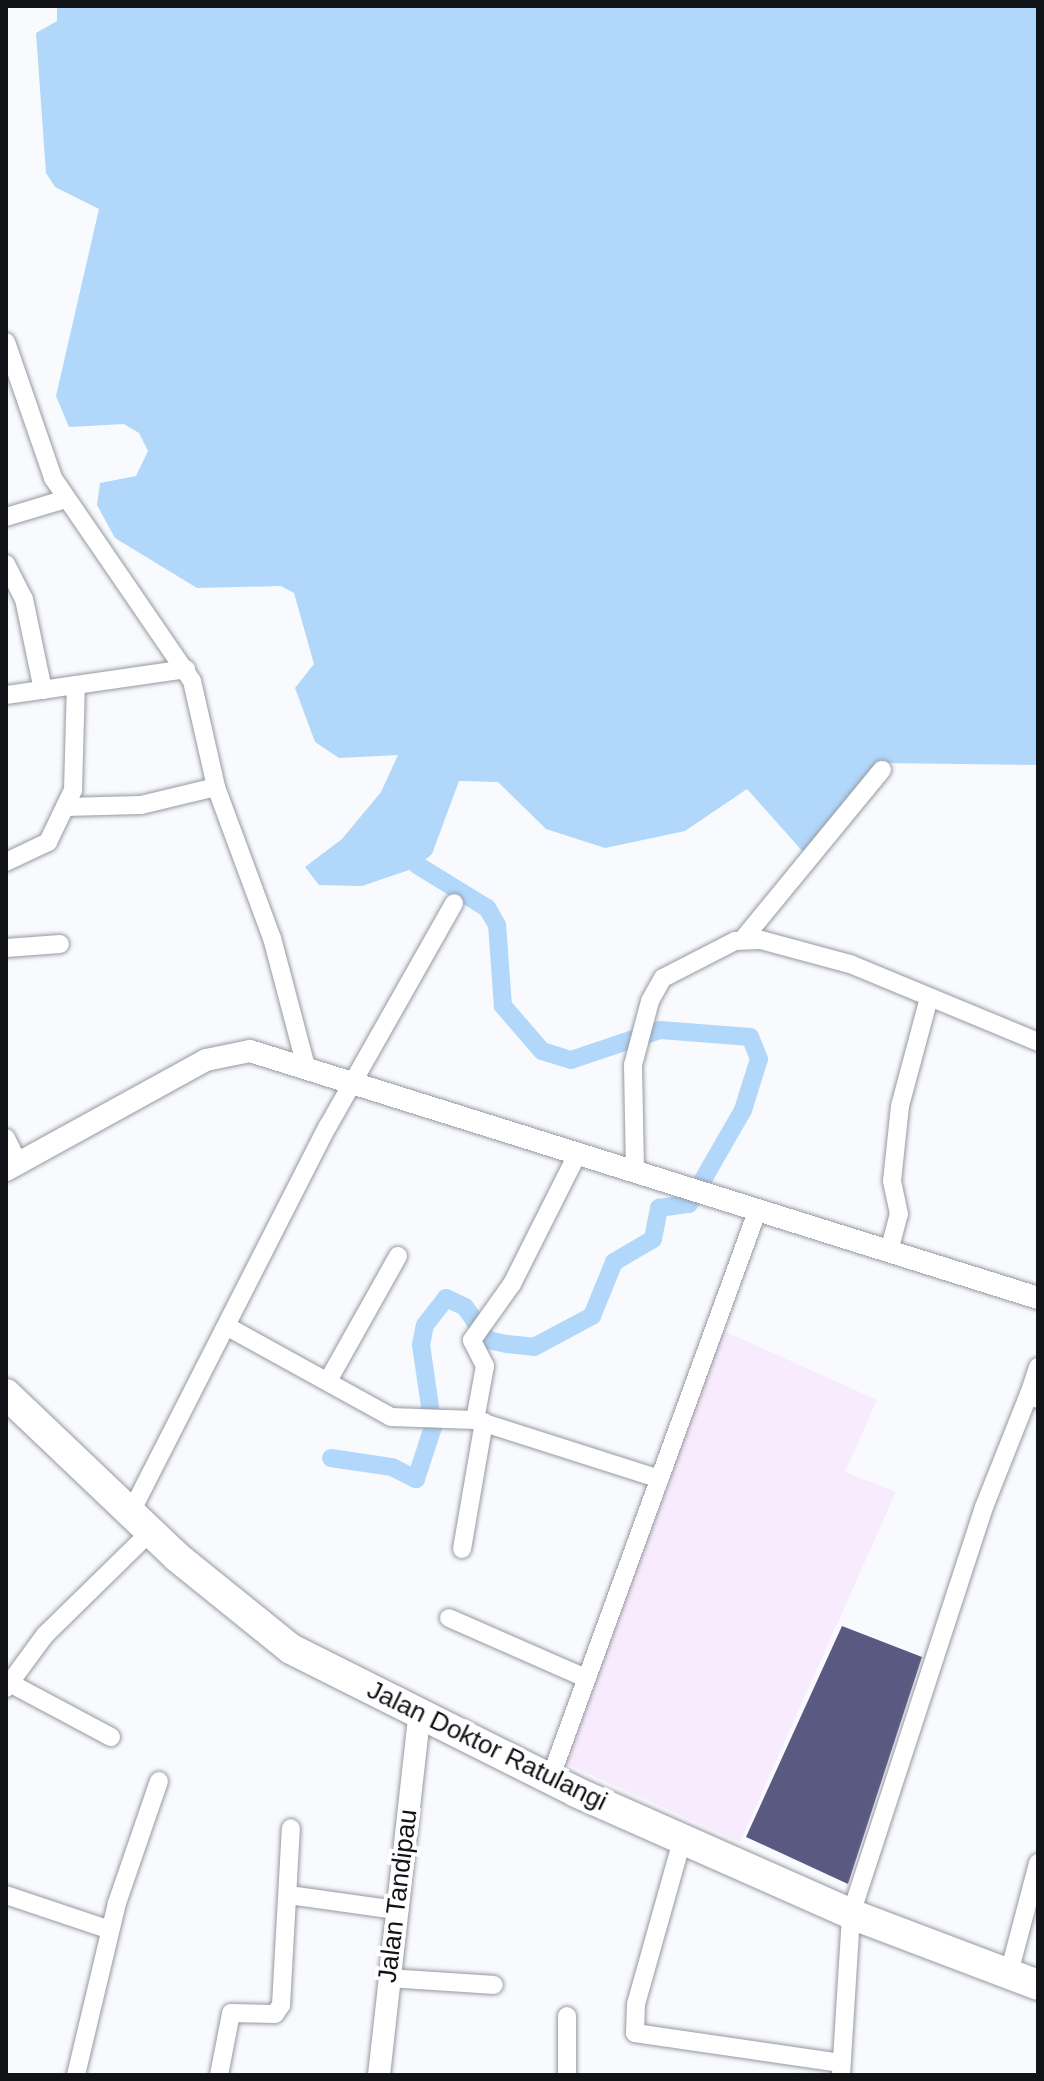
<!DOCTYPE html>
<html>
<head>
<meta charset="utf-8">
<style>
	body { margin:0 }
	#map { position:relative; width:1044px; height:2081px; overflow:hidden; background:#f9fafe; font-family:Helvetica,sans-serif }
	div>[style] { position:absolute }
	.commercial>* { inset:0; background:#f9ebfe }
	.water>* { inset:0; background:#b1d7fb }
	.canal>* { height:18px; margin:-9px; padding:0 9px; transform-origin:9px; border-radius:9px; background:#b1d7fb }
	.building>* { inset:0; background:#5a5981 }
	.roads { filter:drop-shadow(0 0 2px #9599a1) drop-shadow(0 0 2px #9599a1) }
	.minor>* { height:18px; margin:-9px; padding:0 9px; transform-origin:9px; border-radius:9px; background:#fff }
	.tertiary>* { height:22px; margin:-11px; padding:0 11px; transform-origin:11px; border-radius:11px; background:#fff }
	.trunk>* { height:30px; margin:-15px; padding:0 15px; transform-origin:15px; border-radius:15px; background:#fff }
	span { translate:-50% -50%; white-space:nowrap; text-align:center; line-height:1.15; -webkit-text-stroke:8px #fff; paint-order:stroke }
	.street-label { font-size:26px; color:#121316 }
	.frame { position:absolute; inset:0; border:8px solid #121316; pointer-events:none }
</style>
</head>
<body>
<div id="map">
	<div class="commercial">
		<div style="clip-path:polygon(722px 1330px,877px 1400px,845px 1472px,896px 1492px,740px 1842px,564px 1763px)"></div>
	</div>
	<div class="water">
		<div style="clip-path:polygon(57px 6px,1038px 6px,1038px 765px,885px 763px,805px 854px,747px 789px,685px 831px,605px 848px,546px 829px,498px 782px,459px 781px,432px 854px,415px 868px,362px 886px,319px 885px,305px 867px,342px 839px,381px 792px,398px 755px,339px 758px,315px 742px,295px 688px,314px 664px,294px 593px,281px 586px,197px 588px,115px 538px,97px 505px,100px 483px,136px 476px,148px 451px,139px 433px,124px 424px,69px 427px,56px 396px,99px 209px,55px 187px,46px 173px,36px 33px,57px 21px)"></div>
	</div>
	<div class="canal">
		<div style="left:331px;top:1458px;width:62px;rotate:8.4deg"></div>
		<div style="left:392px;top:1467px;width:27px;rotate:27deg"></div>
		<div style="left:416px;top:1479px;width:55px;rotate:-71.9deg"></div>
		<div style="left:433px;top:1427px;width:83px;rotate:-98.3deg"></div>
		<div style="left:421px;top:1345px;width:20px;rotate:-79deg"></div>
		<div style="left:425px;top:1325px;width:34px;rotate:-52deg"></div>
		<div style="left:446px;top:1298px;width:21px;rotate:25deg"></div>
		<div style="left:465px;top:1307px;width:40px;rotate:55.1deg"></div>
		<div style="left:488px;top:1340px;width:19px;rotate:12deg"></div>
		<div style="left:507px;top:1344px;width:27px;rotate:6deg"></div>
		<div style="left:534px;top:1347px;width:66px;rotate:-28.1deg"></div>
		<div style="left:592px;top:1316px;width:58px;rotate:-67.8deg"></div>
		<div style="left:614px;top:1262px;width:45px;rotate:-30.5deg"></div>
		<div style="left:653px;top:1239px;width:32px;rotate:-79deg"></div>
		<div style="left:659px;top:1208px;width:30px;rotate:-8deg"></div>
		<div style="left:689px;top:1204px;width:108px;rotate:-60.1deg"></div>
		<div style="left:743px;top:1110px;width:53px;rotate:-72.6deg"></div>
		<div style="left:759px;top:1059px;width:24px;rotate:-112deg"></div>
		<div style="left:750px;top:1037px;width:90px;rotate:-175.6deg"></div>
		<div style="left:660px;top:1030px;width:94px;rotate:161.4deg"></div>
		<div style="left:571px;top:1060px;width:30px;rotate:-163deg"></div>
		<div style="left:542px;top:1051px;width:60px;rotate:-130.9deg"></div>
		<div style="left:503px;top:1006px;width:81px;rotate:-94.2deg"></div>
		<div style="left:497px;top:925px;width:20px;rotate:-120deg"></div>
		<div style="left:487px;top:908px;width:82px;rotate:-148.4deg"></div>
	</div>
	<div class="building">
		<div style="clip-path:polygon(842px 1626px,922px 1657px,848px 1884px,746px 1837px)"></div>
	</div>
	<div class="roads">
		<div class="minor">
			<div style="left:6px;top:342px;width:144px;rotate:70.9deg"></div>
			<div style="left:53px;top:478px;width:246px;rotate:55.6deg"></div>
			<div style="left:192px;top:681px;width:109px;rotate:77.2deg"></div>
			<div style="left:216px;top:787px;width:161px;rotate:69.7deg"></div>
			<div style="left:272px;top:938px;width:133px;rotate:75.2deg"></div>
			<div style="left:6px;top:517px;width:63px;rotate:-16.7deg"></div>
			<div style="left:6px;top:564px;width:39px;rotate:63deg"></div>
			<div style="left:24px;top:599px;width:93px;rotate:78.2deg"></div>
			<div style="left:6px;top:695px;width:182px;rotate:-8.2deg"></div>
			<div style="left:65px;top:807px;width:76px;rotate:-1.5deg"></div>
			<div style="left:141px;top:805px;width:77px;rotate:-13.5deg"></div>
			<div style="left:6px;top:862px;width:47px;rotate:-25.5deg"></div>
			<div style="left:48px;top:842px;width:58px;rotate:-64.3deg"></div>
			<div style="left:73px;top:790px;width:105px;rotate:-88.4deg"></div>
			<div style="left:743px;top:939px;width:219px;rotate:-50.6deg"></div>
			<div style="left:6px;top:948px;width:54px;rotate:-4.2deg"></div>
			<div style="left:6px;top:1138px;width:28px;rotate:64deg"></div>
			<div style="left:635px;top:1170px;width:105px;rotate:-91.1deg"></div>
			<div style="left:633px;top:1065px;width:66px;rotate:-75.1deg"></div>
			<div style="left:650px;top:1001px;width:26px;rotate:-61deg"></div>
			<div style="left:663px;top:978px;width:81px;rotate:-27.2deg"></div>
			<div style="left:735px;top:941px;width:26px;rotate:-2deg"></div>
			<div style="left:761px;top:940px;width:92px;rotate:15.1deg"></div>
			<div style="left:850px;top:964px;width:204px;rotate:22.5deg"></div>
			<div style="left:889px;top:1251px;width:38px;rotate:-75deg"></div>
			<div style="left:899px;top:1214px;width:34px;rotate:-102deg"></div>
			<div style="left:892px;top:1181px;width:75px;rotate:-83.9deg"></div>
			<div style="left:900px;top:1106px;width:112px;rotate:-75deg"></div>
			<div style="left:228px;top:1327px;width:186px;rotate:28.9deg"></div>
			<div style="left:391px;top:1417px;width:84px;rotate:2deg"></div>
			<div style="left:475px;top:1420px;width:194px;rotate:17.7deg"></div>
			<div style="left:1038px;top:1367px;width:28px;rotate:108deg"></div>
			<div style="left:1029px;top:1394px;width:10px;rotate:29deg"></div>
			<div style="left:329px;top:1379px;width:141px;rotate:-60.7deg"></div>
			<div style="left:475px;top:1420px;width:55px;rotate:-79.5deg"></div>
			<div style="left:485px;top:1366px;width:29px;rotate:-117deg"></div>
			<div style="left:472px;top:1340px;width:69px;rotate:-54.5deg"></div>
			<div style="left:512px;top:1284px;width:147px;rotate:-63.3deg"></div>
			<div style="left:130px;top:1514px;width:436px;rotate:-63deg"></div>
			<div style="left:328px;top:1126px;width:256px;rotate:-60.5deg"></div>
			<div style="left:462px;top:1549px;width:129px;rotate:-80.2deg"></div>
			<div style="left:449px;top:1618px;width:150px;rotate:23.7deg"></div>
			<div style="left:6px;top:1681px;width:119px;rotate:28.1deg"></div>
			<div style="left:6px;top:1688px;width:66px;rotate:-53.7deg"></div>
			<div style="left:45px;top:1635px;width:147px;rotate:-44.4deg"></div>
			<div style="left:550px;top:1779px;width:607px;rotate:-69.95deg"></div>
			<div style="left:683px;top:1837px;width:173px;rotate:105.7deg"></div>
			<div style="left:636px;top:2004px;width:29px;rotate:92deg"></div>
			<div style="left:635px;top:2033px;width:208px;rotate:8.3deg"></div>
			<div style="left:6px;top:1895px;width:110px;rotate:18.6deg"></div>
			<div style="left:289px;top:1895px;width:108px;rotate:8deg"></div>
			<div style="left:1009px;top:1973px;width:114px;rotate:-75.2deg"></div>
			<div style="left:389px;top:1978px;width:105px;rotate:3.8deg"></div>
			<div style="left:567px;top:2016px;width:59px;rotate:90deg"></div>
			<div style="left:76px;top:2075px;width:177px;rotate:-76.6deg"></div>
			<div style="left:117px;top:1903px;width:129px;rotate:-71deg"></div>
			<div style="left:219px;top:2075px;width:63px;rotate:-79deg"></div>
			<div style="left:231px;top:2013px;width:44px;rotate:1.3deg"></div>
			<div style="left:275px;top:2014px;width:11px;rotate:-56deg"></div>
			<div style="left:281px;top:2005px;width:177px;rotate:-86.8deg"></div>
			<div style="left:841px;top:2075px;width:161px;rotate:-86.4deg"></div>
			<div style="left:851px;top:1914px;width:428px;rotate:-71.9deg"></div>
			<div style="left:984px;top:1507px;width:122px;rotate:-68.3deg"></div>
		</div>
		<div class="tertiary">
			<div style="left:6px;top:1170px;width:228px;rotate:-28.8deg"></div>
			<div style="left:206px;top:1060px;width:45px;rotate:-11.6deg"></div>
			<div style="left:250px;top:1051px;width:826px;rotate:17.4deg"></div>
			<div style="left:379px;top:2075px;width:360px;rotate:-83.6deg"></div>
		</div>
		<div class="trunk">
			<div style="left:6px;top:1394px;width:236px;rotate:43.6deg"></div>
			<div style="left:177px;top:1557px;width:146px;rotate:38.9deg"></div>
			<div style="left:291px;top:1649px;width:319px;rotate:26.6deg"></div>
			<div style="left:576px;top:1792px;width:301px;rotate:23.9deg"></div>
			<div style="left:851px;top:1914px;width:200px;rotate:20.8deg"></div>
		</div>
	</div>
	<div class="street-label">
		<span style="left:487px;top:1746px;rotate:26deg">Jalan Doktor Ratulangi</span>
		<span style="left:398px;top:1896px;rotate:-83deg">Jalan Tandipau</span>
	</div>
	<div class="frame"></div>
</div>
</body>
</html>
